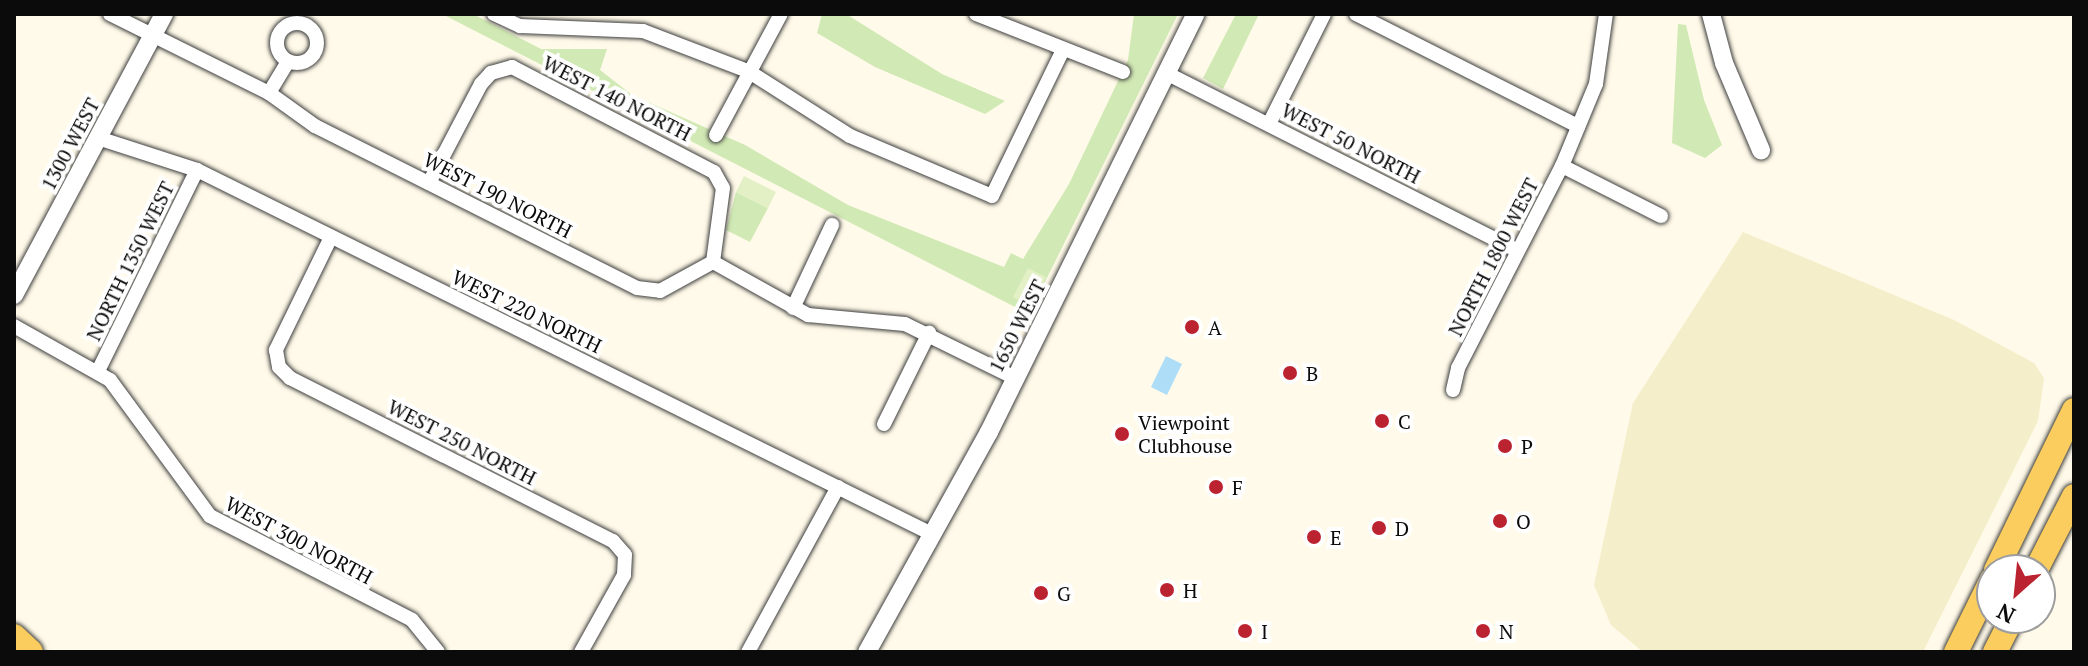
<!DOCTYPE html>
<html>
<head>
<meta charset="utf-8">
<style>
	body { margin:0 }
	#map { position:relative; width:2088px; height:666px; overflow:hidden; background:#fffae9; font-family:"PT Serif",serif }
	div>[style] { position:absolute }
	.farmland>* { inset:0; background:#f4efca }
	.green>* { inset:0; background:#d1e9b4 }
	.pitch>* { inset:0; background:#e3f0c5 }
	.water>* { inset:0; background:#aedef7 }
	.roads { filter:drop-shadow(0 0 2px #3e3e3e) drop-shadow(0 0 2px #3e3e3e) }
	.minor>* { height:14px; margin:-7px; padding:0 7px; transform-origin:7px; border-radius:7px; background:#fff }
	.minor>.ring { margin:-7px; padding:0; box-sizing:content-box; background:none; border:14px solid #fff; border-radius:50% }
	.tertiary>* { height:18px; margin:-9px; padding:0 9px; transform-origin:9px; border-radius:9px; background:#fff }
	.primary>* { height:24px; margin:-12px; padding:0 12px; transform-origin:12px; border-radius:12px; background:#facd5e }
	.dots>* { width:22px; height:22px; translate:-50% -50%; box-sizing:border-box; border:4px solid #fff; border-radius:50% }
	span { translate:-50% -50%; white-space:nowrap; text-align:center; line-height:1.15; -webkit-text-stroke:8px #fff; paint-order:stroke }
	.street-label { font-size:20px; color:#0b0b0b }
	.poi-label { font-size:20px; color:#0b0b0b }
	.left { translate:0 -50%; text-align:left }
	.frame { position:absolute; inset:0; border:16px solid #0b0b0b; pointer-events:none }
	.north { position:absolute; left:1976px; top:554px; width:80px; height:80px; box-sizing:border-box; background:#fff; border:2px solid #9d9d9d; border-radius:50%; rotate:207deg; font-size:22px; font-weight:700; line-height:32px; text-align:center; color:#0b0b0b }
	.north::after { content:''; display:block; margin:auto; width:28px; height:36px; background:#bc2330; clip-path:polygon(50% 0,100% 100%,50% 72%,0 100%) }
</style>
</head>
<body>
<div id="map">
	<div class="farmland">
		<div style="clip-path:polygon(1743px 232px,1954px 320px,2034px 363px,2044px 378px,2038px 421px,1923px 652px,1643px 652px,1611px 625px,1594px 585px,1633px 403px)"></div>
	</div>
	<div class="green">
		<div style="clip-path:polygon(442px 14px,473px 14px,541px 49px,607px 49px,600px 70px,632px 95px,745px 145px,848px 205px,1004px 267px,1011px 253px,1023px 259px,1069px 184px,1128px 60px,1134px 14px,1178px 14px,1029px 314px)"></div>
		<div style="clip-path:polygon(822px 14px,846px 14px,942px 74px,1005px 101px,985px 114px,875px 67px,817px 33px)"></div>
		<div style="clip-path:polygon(1236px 14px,1259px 14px,1223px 89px,1203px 78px)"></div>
		<div style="clip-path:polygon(1678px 24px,1686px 25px,1704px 100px,1722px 145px,1705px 158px,1672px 143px)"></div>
		<div style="clip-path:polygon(736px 192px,768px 208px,750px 242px,726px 230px)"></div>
	</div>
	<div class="pitch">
		<div style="clip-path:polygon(744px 176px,776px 192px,768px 208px,736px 192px)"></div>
		<div style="clip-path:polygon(1028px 268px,1046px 277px,1031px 306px,1013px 297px)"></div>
	</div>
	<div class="water">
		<div style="clip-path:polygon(1166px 356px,1182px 364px,1167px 395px,1151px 387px)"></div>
	</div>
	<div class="roads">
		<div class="minor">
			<div style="left:110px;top:14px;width:178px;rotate:26.4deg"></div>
			<div style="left:269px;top:93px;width:57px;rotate:35.7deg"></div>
			<div style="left:315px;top:126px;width:360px;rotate:26.7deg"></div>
			<div style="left:637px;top:288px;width:23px;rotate:7deg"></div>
			<div style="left:660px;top:291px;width:60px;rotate:-28.7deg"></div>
			<div style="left:494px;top:14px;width:29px;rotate:25deg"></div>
			<div style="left:520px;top:26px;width:123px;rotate:2.3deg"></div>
			<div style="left:643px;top:31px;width:112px;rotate:20.9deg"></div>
			<div style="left:748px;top:71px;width:121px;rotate:32.5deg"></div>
			<div style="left:850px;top:136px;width:154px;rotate:22.9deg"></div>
			<div style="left:992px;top:196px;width:162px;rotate:-64.1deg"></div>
			<div style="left:976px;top:14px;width:158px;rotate:21.5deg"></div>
			<div style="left:1356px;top:14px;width:249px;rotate:26.8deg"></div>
			<div class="ring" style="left:277px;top:23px;width:26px;height:26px"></div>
			<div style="left:1166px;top:73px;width:393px;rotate:26.8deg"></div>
			<div style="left:269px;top:93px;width:37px;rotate:-59deg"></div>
			<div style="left:1269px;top:124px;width:123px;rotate:-63.4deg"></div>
			<div style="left:716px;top:135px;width:137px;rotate:-61.8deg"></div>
			<div style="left:98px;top:138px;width:104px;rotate:17.9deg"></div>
			<div style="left:197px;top:170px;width:820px;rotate:26.35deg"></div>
			<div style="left:1562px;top:166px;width:111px;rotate:26.8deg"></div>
			<div style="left:429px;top:183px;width:112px;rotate:-62.3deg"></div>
			<div style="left:481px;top:84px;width:15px;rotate:-48deg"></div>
			<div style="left:491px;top:73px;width:22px;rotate:-16deg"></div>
			<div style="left:512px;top:67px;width:228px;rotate:27.5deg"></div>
			<div style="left:714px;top:172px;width:18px;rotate:61deg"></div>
			<div style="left:723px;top:188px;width:75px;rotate:97.7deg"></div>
			<div style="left:331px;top:237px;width:126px;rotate:116deg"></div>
			<div style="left:276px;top:350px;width:17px;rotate:80deg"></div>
			<div style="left:279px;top:367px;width:16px;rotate:45deg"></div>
			<div style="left:290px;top:378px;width:362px;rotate:26.8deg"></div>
			<div style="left:613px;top:541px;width:18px;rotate:49deg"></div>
			<div style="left:625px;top:555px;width:20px;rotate:93deg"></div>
			<div style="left:624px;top:575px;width:88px;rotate:119.2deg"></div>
			<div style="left:713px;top:262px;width:109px;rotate:29.2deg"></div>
			<div style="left:808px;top:315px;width:97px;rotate:5.3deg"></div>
			<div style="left:905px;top:324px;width:123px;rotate:26.1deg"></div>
			<div style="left:793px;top:308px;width:92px;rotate:-64.8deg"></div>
			<div style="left:14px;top:326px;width:110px;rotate:29.4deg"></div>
			<div style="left:110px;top:380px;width:169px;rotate:53.7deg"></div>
			<div style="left:210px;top:516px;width:227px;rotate:27.2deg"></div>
			<div style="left:412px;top:620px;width:41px;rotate:50.9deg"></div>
			<div style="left:99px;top:369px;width:222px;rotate:-63.8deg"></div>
			<div style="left:1453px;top:390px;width:23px;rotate:-77deg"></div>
			<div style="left:1458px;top:368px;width:227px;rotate:-62.8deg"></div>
			<div style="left:1562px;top:166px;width:89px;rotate:-67.5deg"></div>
			<div style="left:1596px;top:84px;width:71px;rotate:-81.9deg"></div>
			<div style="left:884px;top:424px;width:102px;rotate:-63.7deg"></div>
			<div style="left:748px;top:652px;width:188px;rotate:-61.4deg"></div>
		</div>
		<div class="tertiary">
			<div style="left:1711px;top:14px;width:51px;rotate:75.1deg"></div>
			<div style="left:1724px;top:63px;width:95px;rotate:67deg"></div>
			<div style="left:14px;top:295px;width:319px;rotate:-61.9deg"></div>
			<div style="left:867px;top:652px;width:252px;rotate:-61deg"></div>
			<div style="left:989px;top:432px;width:466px;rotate:-63.7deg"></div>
		</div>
		<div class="primary">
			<div style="left:1996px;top:570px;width:178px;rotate:-64deg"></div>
			<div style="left:2036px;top:570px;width:83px;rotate:-62.8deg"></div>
			<div style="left:14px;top:636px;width:23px;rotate:43deg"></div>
			<div style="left:1956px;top:652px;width:81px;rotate:-63.7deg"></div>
			<div style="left:1995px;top:652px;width:38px;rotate:-63deg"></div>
		</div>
	</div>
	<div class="dots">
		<div style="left:1192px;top:327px;background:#bc2330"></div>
		<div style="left:1290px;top:373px;background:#bc2330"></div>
		<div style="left:1382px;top:421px;background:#bc2330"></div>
		<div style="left:1122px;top:434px;background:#bc2330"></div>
		<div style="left:1505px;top:446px;background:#bc2330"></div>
		<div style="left:1216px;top:487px;background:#bc2330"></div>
		<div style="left:1500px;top:521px;background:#bc2330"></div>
		<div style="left:1379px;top:528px;background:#bc2330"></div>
		<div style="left:1314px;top:537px;background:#bc2330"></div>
		<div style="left:1167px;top:590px;background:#bc2330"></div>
		<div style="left:1041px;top:593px;background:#bc2330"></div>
		<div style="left:1245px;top:631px;background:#bc2330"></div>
		<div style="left:1483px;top:631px;background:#bc2330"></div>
	</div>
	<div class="street-label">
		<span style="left:617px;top:98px;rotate:27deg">WEST 140 NORTH</span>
		<span style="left:1351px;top:143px;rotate:27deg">WEST 50 NORTH</span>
		<span style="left:70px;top:144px;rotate:-62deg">1300 WEST</span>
		<span style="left:498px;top:195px;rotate:27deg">WEST 190 NORTH</span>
		<span style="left:1493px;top:257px;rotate:-63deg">NORTH 1800 WEST</span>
		<span style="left:130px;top:261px;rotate:-64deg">NORTH 1350 WEST</span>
		<span style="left:527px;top:311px;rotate:26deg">WEST 220 NORTH</span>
		<span style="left:1017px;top:326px;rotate:-63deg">1650 WEST</span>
		<span style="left:462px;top:442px;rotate:27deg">WEST 250 NORTH</span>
		<span style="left:299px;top:540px;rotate:28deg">WEST 300 NORTH</span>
	</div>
	<div class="poi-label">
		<span class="left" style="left:1208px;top:327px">A</span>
		<span class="left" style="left:1306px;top:373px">B</span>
		<span class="left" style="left:1398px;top:421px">C</span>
		<span class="left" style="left:1138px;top:434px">Viewpoint<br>Clubhouse</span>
		<span class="left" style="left:1521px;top:446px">P</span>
		<span class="left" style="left:1232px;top:487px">F</span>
		<span class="left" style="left:1516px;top:521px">O</span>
		<span class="left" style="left:1395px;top:528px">D</span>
		<span class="left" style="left:1330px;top:537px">E</span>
		<span class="left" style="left:1183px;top:590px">H</span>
		<span class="left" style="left:1057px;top:593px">G</span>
		<span class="left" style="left:1261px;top:631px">I</span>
		<span class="left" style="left:1499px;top:631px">N</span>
	</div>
	<div class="frame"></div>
	<div class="north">N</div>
</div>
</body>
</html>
